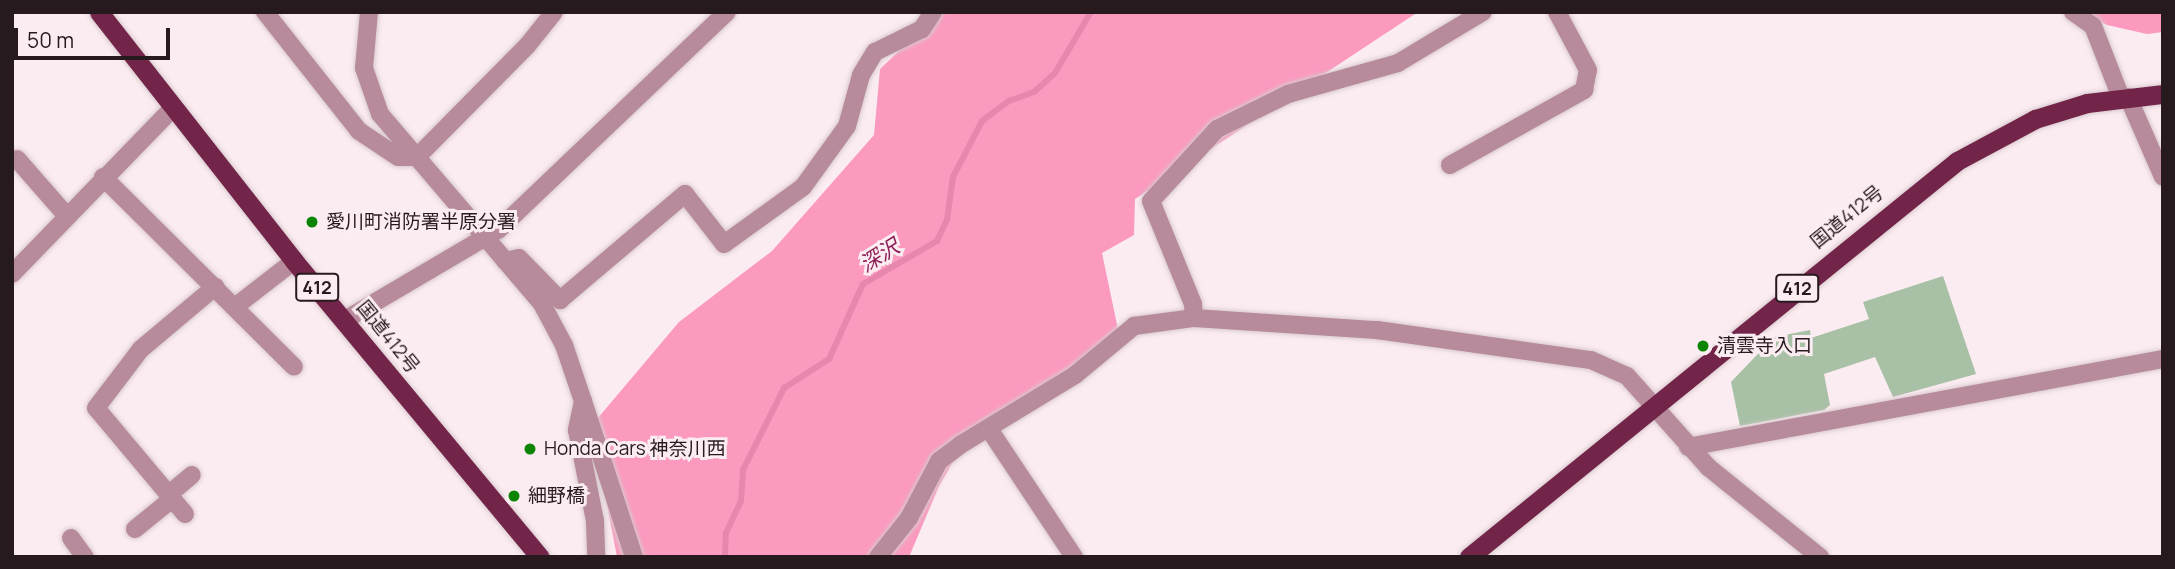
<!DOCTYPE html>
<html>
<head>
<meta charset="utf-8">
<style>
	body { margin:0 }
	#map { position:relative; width:2175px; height:569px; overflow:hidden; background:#fbecf1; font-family:Manrope,"Noto Sans JP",sans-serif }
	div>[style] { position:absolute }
	.forest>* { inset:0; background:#fb99bf }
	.stream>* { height:6px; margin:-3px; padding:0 3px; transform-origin:3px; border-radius:3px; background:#e787ad }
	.building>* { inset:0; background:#a8c0a5 }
	.roads { filter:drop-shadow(0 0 2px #d9cacf) drop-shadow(0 0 2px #d9cacf) }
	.minor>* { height:18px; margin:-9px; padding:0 9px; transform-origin:9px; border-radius:9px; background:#b78b9b }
	.trunk>* { height:19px; margin:-9.5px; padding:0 9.5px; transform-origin:9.5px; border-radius:9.5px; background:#732449 }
	.dots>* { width:19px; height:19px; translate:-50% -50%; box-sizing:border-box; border:4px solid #fbecf1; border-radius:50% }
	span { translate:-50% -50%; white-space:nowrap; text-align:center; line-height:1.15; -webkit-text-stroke:6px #fbecf1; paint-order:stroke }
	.shield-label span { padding:2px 5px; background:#fbecf1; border:2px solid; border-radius:5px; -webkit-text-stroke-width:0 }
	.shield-label { font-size:18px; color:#271a1f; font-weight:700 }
	.street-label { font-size:19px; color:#271a1f }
	.poi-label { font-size:19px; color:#271a1f }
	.left { translate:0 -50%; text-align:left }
	.water-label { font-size:21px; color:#8d1d55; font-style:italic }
	.frame { position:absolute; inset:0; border:14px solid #271a1f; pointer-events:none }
	.scale { position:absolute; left:14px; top:28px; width:156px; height:32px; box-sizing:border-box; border:4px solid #271a1f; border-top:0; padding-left:9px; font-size:21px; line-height:24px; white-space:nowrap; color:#271a1f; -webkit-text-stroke:5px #fbecf1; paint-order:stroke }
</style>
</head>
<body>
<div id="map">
	<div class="forest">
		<div style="clip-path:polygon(940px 12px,1418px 12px,1135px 199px,1134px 235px,1102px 253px,1120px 339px,968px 436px,939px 486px,909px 557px,617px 557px,592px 425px,679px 322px,772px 251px,874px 135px,880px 69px)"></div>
		<div style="clip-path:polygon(2081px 12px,2163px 12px,2163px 32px,2147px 34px,2107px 25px)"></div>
	</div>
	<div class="stream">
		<div style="left:725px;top:557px;width:24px;rotate:-88deg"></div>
		<div style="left:726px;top:533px;width:35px;rotate:-65deg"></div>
		<div style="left:741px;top:501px;width:31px;rotate:-86deg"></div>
		<div style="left:743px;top:470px;width:92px;rotate:-63.4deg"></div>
		<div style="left:784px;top:388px;width:54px;rotate:-32.8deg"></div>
		<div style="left:829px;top:359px;width:82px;rotate:-65.6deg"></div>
		<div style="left:863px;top:284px;width:86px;rotate:-30.2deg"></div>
		<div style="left:937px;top:241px;width:23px;rotate:-65deg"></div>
		<div style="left:947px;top:220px;width:43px;rotate:-82.1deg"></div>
		<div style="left:953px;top:177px;width:63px;rotate:-62.6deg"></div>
		<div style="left:982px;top:121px;width:34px;rotate:-37deg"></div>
		<div style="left:1009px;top:101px;width:27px;rotate:-20deg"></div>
		<div style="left:1034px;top:92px;width:28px;rotate:-42deg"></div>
		<div style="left:1055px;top:73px;width:71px;rotate:-59.5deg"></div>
	</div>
	<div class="building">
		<div style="clip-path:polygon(1943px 276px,1976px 374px,1893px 397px,1875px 357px,1824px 374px,1830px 405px,1824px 410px,1740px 426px,1731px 382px,1774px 337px,1810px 330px,1811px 338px,1869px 319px,1863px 302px)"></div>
	</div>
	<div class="roads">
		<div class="minor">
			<div style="left:265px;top:12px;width:152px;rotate:51.7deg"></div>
			<div style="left:359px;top:131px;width:47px;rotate:33.7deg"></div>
			<div style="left:398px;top:157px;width:19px"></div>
			<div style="left:417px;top:157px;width:156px;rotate:-45.3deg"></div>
			<div style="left:527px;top:46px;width:43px;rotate:-51.5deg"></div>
			<div style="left:369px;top:12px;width:56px;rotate:95.1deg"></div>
			<div style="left:364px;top:68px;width:49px;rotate:70.8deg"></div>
			<div style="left:380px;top:114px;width:250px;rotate:49.5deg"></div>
			<div style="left:542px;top:304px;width:47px;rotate:61.8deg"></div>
			<div style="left:564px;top:345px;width:59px;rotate:71.3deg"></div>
			<div style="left:583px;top:401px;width:30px;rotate:102deg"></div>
			<div style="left:577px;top:430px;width:93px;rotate:78.8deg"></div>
			<div style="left:595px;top:521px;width:36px;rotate:88deg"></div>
			<div style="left:2073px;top:12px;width:24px;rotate:35deg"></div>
			<div style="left:2093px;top:26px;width:77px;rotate:68.7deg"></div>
			<div style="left:2128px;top:97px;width:87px;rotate:66.4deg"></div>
			<div style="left:17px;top:159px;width:74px;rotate:48.8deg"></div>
			<div style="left:1450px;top:165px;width:154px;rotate:-29.2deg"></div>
			<div style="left:1584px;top:90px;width:20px;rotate:-79deg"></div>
			<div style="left:1588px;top:70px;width:66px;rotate:-118.1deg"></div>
			<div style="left:103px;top:177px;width:269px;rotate:44.8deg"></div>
			<div style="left:505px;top:261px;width:14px;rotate:-12deg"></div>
			<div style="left:519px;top:258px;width:59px;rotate:45.7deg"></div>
			<div style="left:560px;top:300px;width:164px;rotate:-40.3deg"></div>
			<div style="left:685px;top:194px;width:63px;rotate:52deg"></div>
			<div style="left:724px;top:244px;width:97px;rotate:-35.8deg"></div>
			<div style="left:803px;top:187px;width:75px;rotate:-54.2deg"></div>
			<div style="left:847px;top:126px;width:53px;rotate:-74.6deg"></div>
			<div style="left:861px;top:75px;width:27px;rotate:-59deg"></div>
			<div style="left:875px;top:52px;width:52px;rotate:-26.1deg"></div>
			<div style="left:922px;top:29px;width:20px;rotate:-57deg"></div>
			<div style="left:12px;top:274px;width:231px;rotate:-45.9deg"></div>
			<div style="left:236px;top:306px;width:73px;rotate:-37.8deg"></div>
			<div style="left:1194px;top:318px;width:14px;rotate:-94deg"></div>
			<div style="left:1193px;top:304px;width:111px;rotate:-112.2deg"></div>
			<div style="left:1151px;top:201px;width:98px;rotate:-47.5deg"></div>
			<div style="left:1217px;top:129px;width:79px;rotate:-26.2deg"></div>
			<div style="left:1288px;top:94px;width:114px;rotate:-15.7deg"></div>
			<div style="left:1398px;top:63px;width:99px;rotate:-31deg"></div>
			<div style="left:345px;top:320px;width:178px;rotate:-30.5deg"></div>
			<div style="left:498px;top:230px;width:316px;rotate:-43.6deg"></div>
			<div style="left:583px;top:401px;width:164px;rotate:71.9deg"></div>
			<div style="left:989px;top:429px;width:154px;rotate:56.4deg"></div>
			<div style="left:1688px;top:447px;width:483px;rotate:-10.5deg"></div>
			<div style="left:168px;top:495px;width:31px;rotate:-40deg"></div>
			<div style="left:185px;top:514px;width:138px;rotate:-130deg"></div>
			<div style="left:96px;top:408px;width:74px;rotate:-52.7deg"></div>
			<div style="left:141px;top:349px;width:97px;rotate:-40deg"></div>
			<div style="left:135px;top:529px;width:48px;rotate:-39deg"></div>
			<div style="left:71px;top:538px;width:24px;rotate:54deg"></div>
			<div style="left:878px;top:557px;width:50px;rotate:-51.5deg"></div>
			<div style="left:909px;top:518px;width:64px;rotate:-62.2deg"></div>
			<div style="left:939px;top:461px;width:26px;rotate:-37deg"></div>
			<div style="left:960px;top:445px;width:135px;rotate:-31.3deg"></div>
			<div style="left:1075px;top:375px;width:77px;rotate:-39.7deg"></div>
			<div style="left:1134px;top:326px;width:61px;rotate:-7.6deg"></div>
			<div style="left:1194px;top:318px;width:183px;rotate:3.8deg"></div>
			<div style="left:1377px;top:330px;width:216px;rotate:8deg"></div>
			<div style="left:1591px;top:360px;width:39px;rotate:24deg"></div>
			<div style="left:1627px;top:376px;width:122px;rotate:48.3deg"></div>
			<div style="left:1708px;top:467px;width:144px;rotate:38.8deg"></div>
		</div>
		<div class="trunk">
			<div style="left:99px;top:12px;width:316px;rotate:51.9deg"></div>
			<div style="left:294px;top:261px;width:385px;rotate:50.3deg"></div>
			<div style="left:1469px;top:557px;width:628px;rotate:-39.06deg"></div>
			<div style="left:1957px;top:161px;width:89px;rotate:-28.3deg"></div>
			<div style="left:2035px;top:119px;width:54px;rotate:-17.1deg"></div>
			<div style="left:2087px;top:103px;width:77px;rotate:-6.8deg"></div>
		</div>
	</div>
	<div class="dots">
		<div style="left:312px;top:222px;background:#0b8501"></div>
		<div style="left:1703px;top:346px;background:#0b8501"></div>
		<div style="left:530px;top:449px;background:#0b8501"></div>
		<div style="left:514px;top:496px;background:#0b8501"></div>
	</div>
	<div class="shield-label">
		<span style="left:317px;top:287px">412</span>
		<span style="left:1797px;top:288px">412</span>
	</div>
	<div class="street-label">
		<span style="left:1847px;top:217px;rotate:-39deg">国道412号</span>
		<span style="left:388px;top:337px;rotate:51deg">国道412号</span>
	</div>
	<div class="poi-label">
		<span class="left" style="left:326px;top:222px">愛川町消防署半原分署</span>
		<span class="left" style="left:1717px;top:346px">清雲寺入口</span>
		<span class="left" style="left:544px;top:449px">Honda Cars 神奈川西</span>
		<span class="left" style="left:528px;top:496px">細野橋</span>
	</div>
	<div class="water-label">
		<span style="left:879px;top:255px;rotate:-32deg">深沢</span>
	</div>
	<div class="frame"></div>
	<div class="scale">50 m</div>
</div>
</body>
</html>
